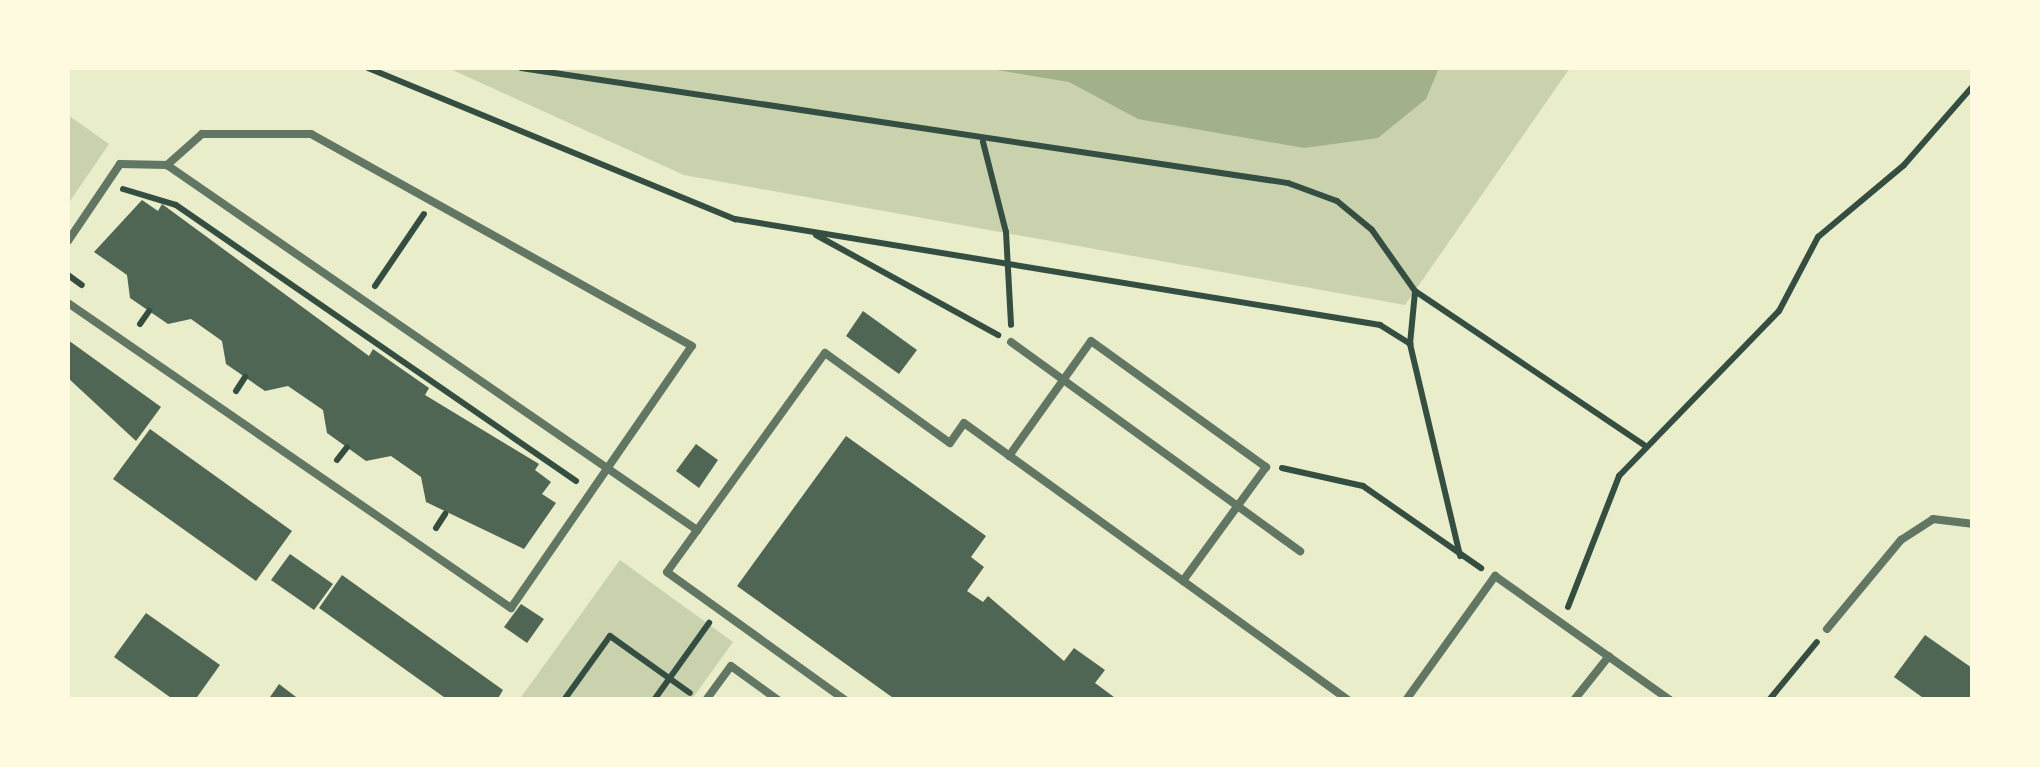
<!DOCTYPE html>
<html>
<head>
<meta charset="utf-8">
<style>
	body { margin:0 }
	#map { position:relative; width:2040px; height:767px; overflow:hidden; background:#e9edc9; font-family:"Source Sans 3",sans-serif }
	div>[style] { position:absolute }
	.green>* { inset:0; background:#cad2ad }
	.water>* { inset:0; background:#a3b18a }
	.building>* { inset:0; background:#4f6655 }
	.path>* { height:6px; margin:-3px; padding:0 3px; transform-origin:3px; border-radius:3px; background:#344e41 }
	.service>* { height:8px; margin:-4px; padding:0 4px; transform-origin:4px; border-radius:4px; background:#617663 }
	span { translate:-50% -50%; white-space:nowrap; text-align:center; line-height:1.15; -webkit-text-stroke:9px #fefae0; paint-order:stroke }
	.frame { position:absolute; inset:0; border:70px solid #fefae0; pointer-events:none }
</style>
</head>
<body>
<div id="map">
	<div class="green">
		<div style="clip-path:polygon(448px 68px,1570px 68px,1405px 305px,684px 175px)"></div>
		<div style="clip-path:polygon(68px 115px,109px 144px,68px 204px)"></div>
		<div style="clip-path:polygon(620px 560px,733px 642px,692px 699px,519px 700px)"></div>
	</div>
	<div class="water">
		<div style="clip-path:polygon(985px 68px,1439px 68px,1426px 99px,1378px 138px,1304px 148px,1138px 119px,1069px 82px)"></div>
	</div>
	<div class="building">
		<div style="clip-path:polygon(142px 200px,158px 211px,162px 204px,369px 356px,373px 349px,429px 388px,425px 395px,539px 464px,535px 470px,551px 482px,542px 494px,556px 503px,524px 549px,426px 502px,421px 477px,391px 456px,366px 461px,327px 433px,323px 410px,288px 386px,265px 391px,226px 364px,222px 341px,191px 319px,168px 324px,130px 298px,127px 275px,94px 252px)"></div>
		<div style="clip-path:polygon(863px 311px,917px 350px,899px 374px,846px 336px)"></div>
		<div style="clip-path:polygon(68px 340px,161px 407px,136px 441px,68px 378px)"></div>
		<div style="clip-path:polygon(150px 429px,292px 531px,256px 581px,113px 479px)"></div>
		<div style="clip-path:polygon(846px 436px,986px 536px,971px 557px,984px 567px,967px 591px,983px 602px,988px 596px,1064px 661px,1074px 648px,1105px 670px,1095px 683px,1118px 700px,896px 700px,737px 586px)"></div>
		<div style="clip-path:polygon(696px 444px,718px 460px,699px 488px,676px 471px)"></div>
		<div style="clip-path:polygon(290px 554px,333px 584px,314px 610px,271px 580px)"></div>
		<div style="clip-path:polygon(342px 575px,503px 690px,497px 700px,448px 700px,319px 608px)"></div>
		<div style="clip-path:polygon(521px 604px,544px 619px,527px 643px,504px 627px)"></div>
		<div style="clip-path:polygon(146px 613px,220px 665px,195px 700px,174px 700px,114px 657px)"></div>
		<div style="clip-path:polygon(1925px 635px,1972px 668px,1972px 700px,1926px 700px,1894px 677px)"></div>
		<div style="clip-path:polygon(279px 684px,300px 700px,268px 700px)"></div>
	</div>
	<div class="path">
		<div style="left:368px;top:68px;width:397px;rotate:22.4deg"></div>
		<div style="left:735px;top:219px;width:654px;rotate:9.33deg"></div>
		<div style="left:1380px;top:325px;width:36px;rotate:32deg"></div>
		<div style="left:1410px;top:344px;width:218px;rotate:76.7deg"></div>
		<div style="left:521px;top:68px;width:776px;rotate:8.53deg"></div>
		<div style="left:1288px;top:183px;width:52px;rotate:20.2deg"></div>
		<div style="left:1337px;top:201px;width:45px;rotate:39.6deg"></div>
		<div style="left:1372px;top:230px;width:75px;rotate:54.8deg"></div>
		<div style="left:1415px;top:291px;width:276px;rotate:33.9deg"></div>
		<div style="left:983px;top:142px;width:93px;rotate:75.7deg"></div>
		<div style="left:1006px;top:232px;width:93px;rotate:86.9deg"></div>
		<div style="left:123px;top:189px;width:55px;rotate:16.8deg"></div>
		<div style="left:176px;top:205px;width:486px;rotate:34.6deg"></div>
		<div style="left:816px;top:235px;width:208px;rotate:28.8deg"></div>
		<div style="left:68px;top:275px;width:17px;rotate:36deg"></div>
		<div style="left:375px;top:286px;width:87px;rotate:-55.8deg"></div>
		<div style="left:140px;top:324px;width:16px;rotate:-55deg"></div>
		<div style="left:1410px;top:344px;width:52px;rotate:-84.5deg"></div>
		<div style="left:236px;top:391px;width:17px;rotate:-57deg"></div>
		<div style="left:337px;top:460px;width:16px;rotate:-52deg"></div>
		<div style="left:1282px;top:468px;width:83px;rotate:12.5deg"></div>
		<div style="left:1363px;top:486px;width:144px;rotate:34.8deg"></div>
		<div style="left:436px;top:528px;width:17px;rotate:-57deg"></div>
		<div style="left:1568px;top:607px;width:141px;rotate:-68.7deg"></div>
		<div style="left:1619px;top:476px;width:230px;rotate:-45.9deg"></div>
		<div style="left:1779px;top:311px;width:84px;rotate:-62.2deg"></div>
		<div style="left:1818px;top:237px;width:112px;rotate:-39.9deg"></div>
		<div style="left:1904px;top:165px;width:103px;rotate:-48.9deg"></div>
		<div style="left:564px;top:700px;width:79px;rotate:-54.3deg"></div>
		<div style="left:610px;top:636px;width:98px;rotate:35.5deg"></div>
		<div style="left:654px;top:700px;width:95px;rotate:-54.5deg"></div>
		<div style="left:1769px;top:700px;width:75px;rotate:-50.4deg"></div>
	</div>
	<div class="service">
		<div style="left:68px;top:241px;width:93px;rotate:-56deg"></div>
		<div style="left:120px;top:164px;width:47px;rotate:1.2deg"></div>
		<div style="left:167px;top:165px;width:644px;rotate:34.55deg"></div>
		<div style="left:68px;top:303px;width:538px;rotate:34.55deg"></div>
		<div style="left:511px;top:608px;width:318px;rotate:-55.4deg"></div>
		<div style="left:692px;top:346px;width:436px;rotate:-150.9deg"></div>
		<div style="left:311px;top:134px;width:109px;rotate:180deg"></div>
		<div style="left:202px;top:134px;width:47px;rotate:138.5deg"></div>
		<div style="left:1011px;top:342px;width:357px;rotate:35.9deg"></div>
		<div style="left:1009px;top:456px;width:141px;rotate:-54.5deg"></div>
		<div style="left:1091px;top:341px;width:216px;rotate:35.8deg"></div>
		<div style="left:1266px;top:467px;width:141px;rotate:126.1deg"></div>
		<div style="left:1827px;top:629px;width:116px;rotate:-50.3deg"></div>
		<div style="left:1901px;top:540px;width:38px;rotate:-33deg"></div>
		<div style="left:1933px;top:519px;width:39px;rotate:7deg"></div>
		<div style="left:706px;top:700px;width:42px;rotate:-53.7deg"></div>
		<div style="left:731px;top:666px;width:58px;rotate:35.9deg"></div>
		<div style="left:845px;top:700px;width:219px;rotate:-144.3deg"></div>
		<div style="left:667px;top:572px;width:270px;rotate:-54.2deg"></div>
		<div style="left:825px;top:353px;width:154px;rotate:35.8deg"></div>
		<div style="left:950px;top:443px;width:24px;rotate:-55deg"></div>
		<div style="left:964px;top:423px;width:473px;rotate:35.8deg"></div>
		<div style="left:1406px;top:700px;width:153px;rotate:-54.3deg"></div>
		<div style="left:1495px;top:576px;width:214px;rotate:35.3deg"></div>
		<div style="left:1574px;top:700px;width:56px;rotate:-51.5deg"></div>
	</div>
	<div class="frame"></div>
</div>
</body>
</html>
